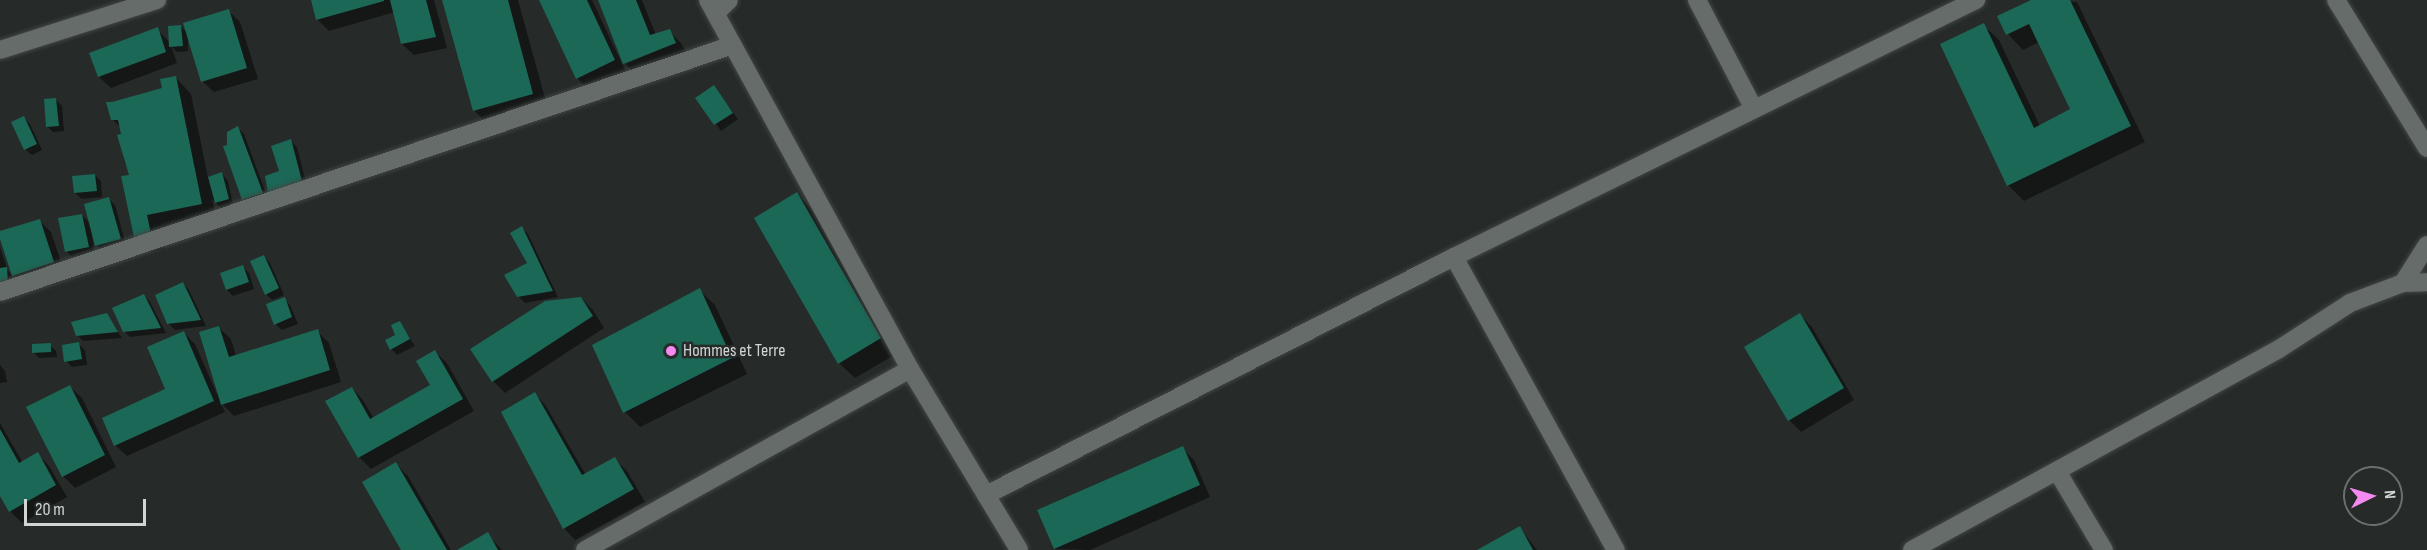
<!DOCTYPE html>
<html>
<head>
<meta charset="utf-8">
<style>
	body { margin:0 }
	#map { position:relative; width:2427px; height:550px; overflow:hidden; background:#262b29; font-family:"Sofia Sans Condensed",sans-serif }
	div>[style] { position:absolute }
	.shadow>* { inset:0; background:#0007 }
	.building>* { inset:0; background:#1b6857 }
	.roads { filter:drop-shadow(0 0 2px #414644) drop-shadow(0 0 2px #414644) }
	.street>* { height:18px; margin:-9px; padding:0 9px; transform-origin:9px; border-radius:9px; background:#666c6a }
	.dots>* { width:16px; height:16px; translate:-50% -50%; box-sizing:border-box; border:3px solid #262b29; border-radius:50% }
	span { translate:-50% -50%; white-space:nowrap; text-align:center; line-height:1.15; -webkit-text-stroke:5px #262b29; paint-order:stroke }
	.poi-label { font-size:18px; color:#d1d5d4 }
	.left { translate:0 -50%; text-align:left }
	.north { position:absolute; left:2343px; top:466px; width:60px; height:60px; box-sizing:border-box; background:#262b29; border:2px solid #6a6f6d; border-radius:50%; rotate:85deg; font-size:16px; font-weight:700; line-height:24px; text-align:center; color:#d1d5d4 }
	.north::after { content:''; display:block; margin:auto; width:21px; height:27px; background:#f489f0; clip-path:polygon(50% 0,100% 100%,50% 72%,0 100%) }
	.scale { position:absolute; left:24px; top:499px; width:122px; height:27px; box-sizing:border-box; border:3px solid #d1d5d4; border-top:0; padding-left:8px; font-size:18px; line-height:21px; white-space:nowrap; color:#d1d5d4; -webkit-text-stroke:4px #262b29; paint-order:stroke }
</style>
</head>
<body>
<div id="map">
	<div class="shadow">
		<div style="clip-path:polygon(313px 0,434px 0,447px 48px,414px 55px,402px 44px,395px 12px,329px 31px,317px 19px)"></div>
		<div style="clip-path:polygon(444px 0,518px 0,548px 109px,489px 126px,474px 110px)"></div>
		<div style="clip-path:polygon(540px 0,592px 0,626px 72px,589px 90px,577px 78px)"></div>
		<div style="clip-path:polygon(599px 0,642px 0,656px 35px,669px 31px,681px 43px,687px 54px,636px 75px,626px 64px,672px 44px,665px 45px)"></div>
		<div style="clip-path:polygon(2034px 0,2077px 2px,2145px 142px,2024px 201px,2009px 186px,1942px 45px,1983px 25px,1999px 40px,2040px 126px,2072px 109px,2039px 42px,2023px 50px,2008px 34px,1999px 17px)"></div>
		<div style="clip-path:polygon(228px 10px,240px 22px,258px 79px,214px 92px,202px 81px,188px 36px,188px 51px,177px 52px,171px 46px,177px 63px,111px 88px,99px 77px,157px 29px,170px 43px,180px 26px,188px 33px)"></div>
		<div style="clip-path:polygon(176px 78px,191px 94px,208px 178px,222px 174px,228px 181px,233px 205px,222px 209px,212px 199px,217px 219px,161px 230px,165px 249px,151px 252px,135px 237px,129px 168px,125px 164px,119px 136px,123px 135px,121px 128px,112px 119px,164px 89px)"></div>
		<div style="clip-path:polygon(714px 87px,738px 119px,721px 131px,697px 98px)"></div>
		<div style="clip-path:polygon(56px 100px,62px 106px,64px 131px,53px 132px,47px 126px)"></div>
		<div style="clip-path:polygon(24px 118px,30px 124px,42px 150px,32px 155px,25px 149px,13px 123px)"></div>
		<div style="clip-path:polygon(238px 128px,244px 134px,268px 199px,250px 206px,244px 199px,228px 146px)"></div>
		<div style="clip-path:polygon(291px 141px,297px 147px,307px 187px,281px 172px)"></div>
		<div style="clip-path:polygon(95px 175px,101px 181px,102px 197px,82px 199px,75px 193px)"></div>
		<div style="clip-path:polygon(797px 194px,812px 210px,896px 354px,855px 378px,839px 363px)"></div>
		<div style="clip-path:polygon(109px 199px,115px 205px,126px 245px,103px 251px,97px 245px)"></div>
		<div style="clip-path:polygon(82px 215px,91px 224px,94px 253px,72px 257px,66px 251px)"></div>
		<div style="clip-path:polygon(39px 220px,51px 232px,65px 274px,25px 287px,14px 275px,0 233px)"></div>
		<div style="clip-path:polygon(522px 228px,528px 234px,558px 297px,525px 303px,518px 296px,529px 263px)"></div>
		<div style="clip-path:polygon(0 247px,8px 271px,12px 275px,14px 291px,0 292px)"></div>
		<div style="clip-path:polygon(264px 257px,270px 263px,284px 295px,272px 300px,266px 294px)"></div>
		<div style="clip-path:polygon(243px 267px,249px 273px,254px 289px,233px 296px,227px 290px)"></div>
		<div style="clip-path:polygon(183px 283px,189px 290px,206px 326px,175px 330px,169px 324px)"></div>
		<div style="clip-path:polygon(699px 290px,715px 305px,747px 374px,640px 427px,625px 412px)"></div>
		<div style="clip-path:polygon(144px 295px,150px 302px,166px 333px,130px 337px,124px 331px)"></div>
		<div style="clip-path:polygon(581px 298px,593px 310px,604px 328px,505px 393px,493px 381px,472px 349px)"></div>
		<div style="clip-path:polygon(284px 299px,290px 305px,298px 324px,282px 330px,275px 324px)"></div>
		<div style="clip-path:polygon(106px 315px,122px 338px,83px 341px,77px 335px)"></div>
		<div style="clip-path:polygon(1800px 315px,1812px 327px,1854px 400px,1801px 432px,1789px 420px,1746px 347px)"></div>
		<div style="clip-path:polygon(399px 322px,415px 346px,397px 355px,391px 349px)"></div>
		<div style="clip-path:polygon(219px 328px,231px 339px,236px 356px,317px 331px,329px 343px,341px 382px,234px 416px,221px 403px,225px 412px,127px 456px,115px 445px,167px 390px,184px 333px,195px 344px,217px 394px,219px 393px)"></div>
		<div style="clip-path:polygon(78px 344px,85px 350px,87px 365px,72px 367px,66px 361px)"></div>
		<div style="clip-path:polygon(50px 345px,56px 351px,57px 357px,39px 358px,33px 352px)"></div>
		<div style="clip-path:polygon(435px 352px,447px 363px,474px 411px,371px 469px,359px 457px,328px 402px,352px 388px,363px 400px,374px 419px,432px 386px)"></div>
		<div style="clip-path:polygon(0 365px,5px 371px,7px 382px,0 383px)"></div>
		<div style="clip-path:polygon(70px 387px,82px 398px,116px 467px,75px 488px,63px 476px)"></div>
		<div style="clip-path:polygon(535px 394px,546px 406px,586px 475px,615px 459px,627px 471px,645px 502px,575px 540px,564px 528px)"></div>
		<div style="clip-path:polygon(0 423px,23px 463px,38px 454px,49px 466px,67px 497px,22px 523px,10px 511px,0 493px)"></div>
		<div style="clip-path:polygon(1182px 448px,1194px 460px,1210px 497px,1090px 550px,1055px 549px,1039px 511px)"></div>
		<div style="clip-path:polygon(396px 464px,408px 476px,451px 550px,403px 550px)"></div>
		<div style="clip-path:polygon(1520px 528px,1537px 550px,1481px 550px)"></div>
		<div style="clip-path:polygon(487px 534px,502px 550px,460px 550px)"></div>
	</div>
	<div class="building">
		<div style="clip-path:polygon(311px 0,384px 0,384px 1px,316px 20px)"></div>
		<div style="clip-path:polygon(390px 0,426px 0,436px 37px,401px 44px)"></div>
		<div style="clip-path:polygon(442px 0,508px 0,533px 94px,473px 111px)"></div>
		<div style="clip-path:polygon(539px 0,587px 0,615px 60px,576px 79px)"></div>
		<div style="clip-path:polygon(598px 0,636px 0,650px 35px,670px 29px,676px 43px,623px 64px)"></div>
		<div style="clip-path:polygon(2031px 0,2070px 0,2131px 126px,2007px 186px,1940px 44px,1984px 23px,2034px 128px,2070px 109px,2029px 24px,2006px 35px,1997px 16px)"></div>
		<div style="clip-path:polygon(229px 9px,247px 68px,201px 82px,183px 23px)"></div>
		<div style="clip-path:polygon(181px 25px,183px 46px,169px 47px,168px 26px)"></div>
		<div style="clip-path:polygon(158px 27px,166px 52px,98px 77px,89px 53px)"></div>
		<div style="clip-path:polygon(176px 76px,202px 204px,147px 215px,151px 234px,134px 237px,121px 176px,129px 175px,117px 135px,121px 134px,118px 120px,111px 120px,106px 102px,112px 102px,162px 88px,160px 79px)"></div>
		<div style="clip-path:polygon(714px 85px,733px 113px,714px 125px,695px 98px)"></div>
		<div style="clip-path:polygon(56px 98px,59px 126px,46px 127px,44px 99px)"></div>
		<div style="clip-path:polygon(24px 116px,37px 144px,24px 150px,11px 122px)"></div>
		<div style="clip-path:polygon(238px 126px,263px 193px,242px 200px,223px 146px,227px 145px,227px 132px)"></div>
		<div style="clip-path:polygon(291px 139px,302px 181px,268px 193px,265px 176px,279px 171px,271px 146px)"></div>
		<div style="clip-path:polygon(222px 172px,229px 199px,215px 203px,208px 177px)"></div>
		<div style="clip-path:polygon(95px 174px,97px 191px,74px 193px,72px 176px)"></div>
		<div style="clip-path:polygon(797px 192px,881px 338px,838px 364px,754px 218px)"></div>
		<div style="clip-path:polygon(109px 197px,121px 239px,95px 246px,84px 204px)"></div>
		<div style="clip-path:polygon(82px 214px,89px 247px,65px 252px,58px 218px)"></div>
		<div style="clip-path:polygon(40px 219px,54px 262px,12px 276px,0 239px,0 231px)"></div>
		<div style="clip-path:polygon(522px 226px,547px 279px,553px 291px,517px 297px,504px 275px,527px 263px,510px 233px)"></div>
		<div style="clip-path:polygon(264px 255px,279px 288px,265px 295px,250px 261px)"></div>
		<div style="clip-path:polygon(243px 265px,249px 282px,226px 290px,220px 273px)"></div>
		<div style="clip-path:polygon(7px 267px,8px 285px,0 286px,0 268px)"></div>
		<div style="clip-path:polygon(183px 282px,201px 320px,167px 324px,155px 295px)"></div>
		<div style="clip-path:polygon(700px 288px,732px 358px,623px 413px,592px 345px)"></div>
		<div style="clip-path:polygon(144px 294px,161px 328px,123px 332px,112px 308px)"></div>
		<div style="clip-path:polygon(285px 297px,292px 317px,274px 325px,266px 304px)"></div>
		<div style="clip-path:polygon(581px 297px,593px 316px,492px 382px,470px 349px,545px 301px)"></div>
		<div style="clip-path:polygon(107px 313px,118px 332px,76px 336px,71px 322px)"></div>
		<div style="clip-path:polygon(1800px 313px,1844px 388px,1788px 421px,1744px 347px)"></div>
		<div style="clip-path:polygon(400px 321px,410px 339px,390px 350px,385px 340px,395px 335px,391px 325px)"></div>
		<div style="clip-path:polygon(219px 326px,229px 357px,318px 329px,330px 370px,221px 405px,199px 332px)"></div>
		<div style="clip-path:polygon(184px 331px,214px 401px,114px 446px,102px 418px,165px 389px,147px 347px)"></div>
		<div style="clip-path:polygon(79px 342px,82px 359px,64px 362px,62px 345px)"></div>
		<div style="clip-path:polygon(51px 343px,51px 352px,32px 353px,32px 344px)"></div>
		<div style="clip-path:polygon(435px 350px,463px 399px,358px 458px,325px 401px,352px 387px,370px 419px,430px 385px,416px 361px)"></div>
		<div style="clip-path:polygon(70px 385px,105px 455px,62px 477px,26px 407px)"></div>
		<div style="clip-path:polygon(535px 392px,582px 475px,615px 457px,634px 489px,563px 529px,501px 412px)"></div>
		<div style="clip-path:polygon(0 429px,19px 463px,38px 452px,56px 485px,9px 512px,0 496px)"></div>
		<div style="clip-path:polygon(1183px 446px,1200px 485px,1054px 549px,1037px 510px)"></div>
		<div style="clip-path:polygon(396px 462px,447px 550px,401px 550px,362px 482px)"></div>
		<div style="clip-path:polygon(1520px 526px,1533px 550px,1477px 550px)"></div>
		<div style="clip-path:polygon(488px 532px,498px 550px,457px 550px)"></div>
	</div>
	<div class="roads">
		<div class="street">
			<div style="left:708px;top:0;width:421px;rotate:61.3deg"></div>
			<div style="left:910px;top:369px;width:211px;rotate:58.9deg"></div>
			<div style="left:1697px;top:0;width:123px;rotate:62.4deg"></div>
			<div style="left:2336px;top:0;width:174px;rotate:58.4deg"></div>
			<div style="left:716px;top:13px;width:18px;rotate:-45deg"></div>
			<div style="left:0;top:50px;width:165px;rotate:-17.7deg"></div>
			<div style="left:1454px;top:257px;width:582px;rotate:-26.21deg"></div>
			<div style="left:2403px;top:283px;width:45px;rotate:-57.7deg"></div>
			<div style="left:0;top:292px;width:773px;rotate:-18.62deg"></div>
			<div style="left:2057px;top:471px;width:92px;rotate:59.3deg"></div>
			<div style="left:986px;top:495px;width:525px;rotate:-26.96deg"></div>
			<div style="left:1454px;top:257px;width:335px;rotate:61.1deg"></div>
			<div style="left:585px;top:550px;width:372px;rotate:-29.1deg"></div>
			<div style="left:1912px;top:550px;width:418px;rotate:-28.7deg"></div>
			<div style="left:2279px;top:349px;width:85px;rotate:-32.9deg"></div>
			<div style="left:2350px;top:303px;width:57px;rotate:-20.7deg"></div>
			<div style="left:2403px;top:283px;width:24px;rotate:-2deg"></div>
		</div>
	</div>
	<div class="dots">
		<div style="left:671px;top:351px;background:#f489f0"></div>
	</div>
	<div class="poi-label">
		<span class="left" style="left:683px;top:351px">Hommes et Terre</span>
	</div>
	<div class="north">N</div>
	<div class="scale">20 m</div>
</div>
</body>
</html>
